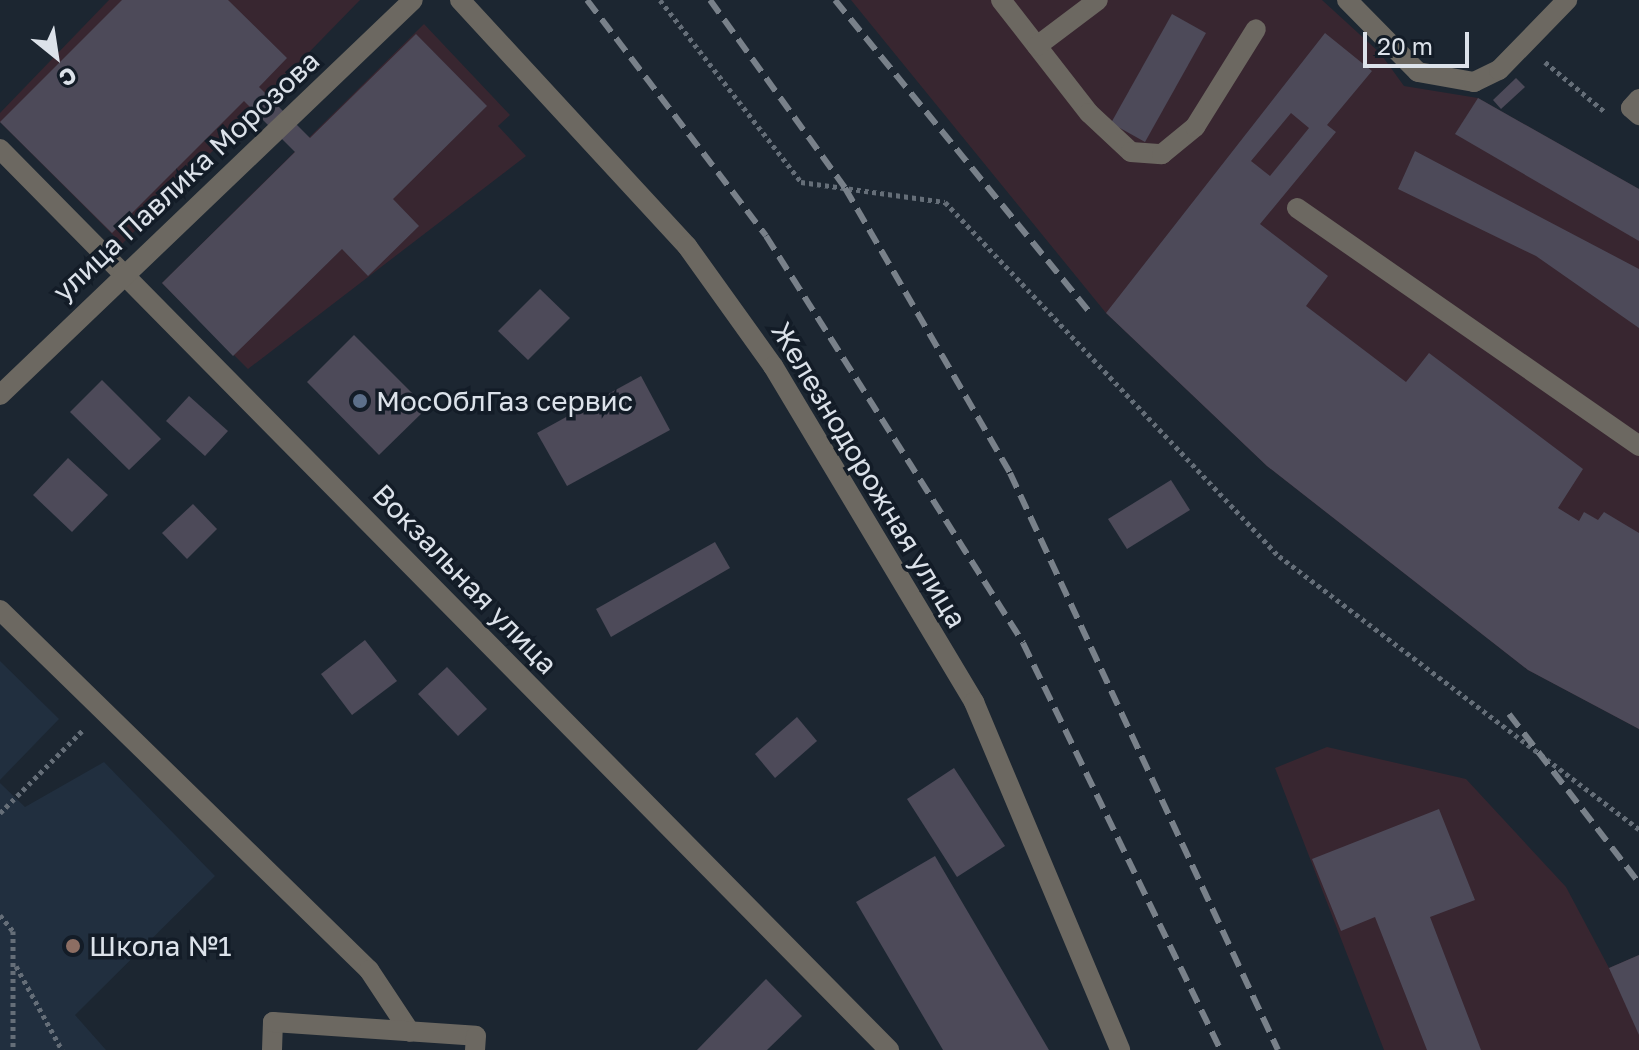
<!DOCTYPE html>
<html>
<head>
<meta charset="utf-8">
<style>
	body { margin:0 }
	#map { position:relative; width:1639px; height:1050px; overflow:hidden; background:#1c2631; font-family:"Golos Text",sans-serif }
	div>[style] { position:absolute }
	.industrial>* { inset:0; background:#382630 }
	.built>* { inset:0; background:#212f3f }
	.building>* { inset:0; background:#4d4a59 }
	.path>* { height:5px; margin-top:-2.5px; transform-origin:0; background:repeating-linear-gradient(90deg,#656e78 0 4px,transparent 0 8px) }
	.minor>* { height:20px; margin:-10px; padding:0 10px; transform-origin:10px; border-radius:10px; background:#6c6861 }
	.rail>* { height:6px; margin-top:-3px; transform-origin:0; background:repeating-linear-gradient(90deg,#79818a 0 16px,transparent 0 24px) }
	.dots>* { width:22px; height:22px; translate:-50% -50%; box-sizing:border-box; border:4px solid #131c27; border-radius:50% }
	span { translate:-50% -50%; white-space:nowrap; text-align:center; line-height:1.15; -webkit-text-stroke:7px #131c27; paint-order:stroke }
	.street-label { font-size:28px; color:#dce2ea }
	.poi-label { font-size:28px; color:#dce2ea }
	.left { translate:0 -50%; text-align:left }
	.north { position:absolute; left:16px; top:16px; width:80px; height:80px; -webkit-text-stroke:6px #131c27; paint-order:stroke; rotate:150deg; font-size:22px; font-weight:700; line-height:32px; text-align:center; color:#dce2ea }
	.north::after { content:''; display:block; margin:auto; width:28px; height:36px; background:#dce2ea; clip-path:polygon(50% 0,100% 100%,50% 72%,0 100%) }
	.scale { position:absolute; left:1363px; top:32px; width:106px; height:36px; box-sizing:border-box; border:4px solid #dce2ea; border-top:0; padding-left:10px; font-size:24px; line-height:28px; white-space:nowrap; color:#dce2ea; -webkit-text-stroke:6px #131c27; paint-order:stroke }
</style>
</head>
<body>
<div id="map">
	<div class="industrial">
		<div style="clip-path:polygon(109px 0,360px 0,122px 244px,0 122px,0 113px)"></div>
		<div style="clip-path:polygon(851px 0,1322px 0,1380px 53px,1404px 86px,1478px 98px,1639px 189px,1639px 729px,1528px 670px,1267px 466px,1106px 313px)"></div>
		<div style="clip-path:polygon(424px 24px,510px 115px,498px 126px,526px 156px,248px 369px,162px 283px)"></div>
		<div style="clip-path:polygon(1327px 747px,1466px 779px,1566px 887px,1609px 968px,1639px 955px,1639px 1050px,1384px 1050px,1275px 768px)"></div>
	</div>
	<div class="built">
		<div style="clip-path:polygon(0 661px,59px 719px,0 780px)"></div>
		<div style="clip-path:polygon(104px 762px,215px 876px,75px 1015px,106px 1050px,0 1050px,0 783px,25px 807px)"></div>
	</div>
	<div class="building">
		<div style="clip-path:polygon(122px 0,228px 0,287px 58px,259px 87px,310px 138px,416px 34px,487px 106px,393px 199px,419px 226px,368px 276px,342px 249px,233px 356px,162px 283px,295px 152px,244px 101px,112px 233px,0 122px)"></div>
		<div style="clip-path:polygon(1172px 14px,1206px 33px,1145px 142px,1111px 123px)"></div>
		<div style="clip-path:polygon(evenodd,1325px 33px,1372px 71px,1327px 125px,1336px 132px,1260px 224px,1328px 276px,1306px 306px,1406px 382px,1429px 353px,1583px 469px,1558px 508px,1579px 521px,1584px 512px,1598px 520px,1604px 512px,1639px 533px,1639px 729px,1528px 670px,1267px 466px,1106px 313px,1325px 33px,1291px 113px,1309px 128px,1270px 176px,1251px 161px,1291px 113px)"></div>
		<div style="clip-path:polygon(1516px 78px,1525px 87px,1501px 109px,1493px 100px)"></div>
		<div style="clip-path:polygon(1478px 98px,1639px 189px,1639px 241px,1455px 134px)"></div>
		<div style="clip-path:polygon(1415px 151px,1639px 269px,1639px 328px,1536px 256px,1398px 189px)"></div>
		<div style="clip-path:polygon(540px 289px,570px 318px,528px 360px,498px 331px)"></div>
		<div style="clip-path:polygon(354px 335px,427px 408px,379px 455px,307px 382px)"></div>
		<div style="clip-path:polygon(641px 376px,670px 430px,567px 486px,537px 433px)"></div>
		<div style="clip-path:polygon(102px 380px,161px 439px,129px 470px,70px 412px)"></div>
		<div style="clip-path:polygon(189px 396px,228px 431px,205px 456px,166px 421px)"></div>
		<div style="clip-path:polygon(68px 458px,108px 495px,72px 532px,33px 495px)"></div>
		<div style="clip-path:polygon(1171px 480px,1190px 510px,1127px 549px,1108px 519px)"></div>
		<div style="clip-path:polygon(193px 504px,217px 529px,187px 559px,162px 533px)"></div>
		<div style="clip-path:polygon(715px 542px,730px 568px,611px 637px,596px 609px)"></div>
		<div style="clip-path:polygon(365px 640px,397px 681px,352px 715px,321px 674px)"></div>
		<div style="clip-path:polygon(447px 667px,487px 709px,458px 736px,418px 694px)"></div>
		<div style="clip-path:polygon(797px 717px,817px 741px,775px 778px,755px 754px)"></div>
		<div style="clip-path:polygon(954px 768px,1005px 846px,957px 877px,907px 799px)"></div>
		<div style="clip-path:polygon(1439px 809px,1475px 900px,1430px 917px,1481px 1050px,1427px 1050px,1375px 917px,1341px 931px,1312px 859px)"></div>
		<div style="clip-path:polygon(935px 856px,1049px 1050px,943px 1050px,856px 902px)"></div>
		<div style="clip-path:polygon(1639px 955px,1639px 1035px,1609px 968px)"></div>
		<div style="clip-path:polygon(766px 979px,802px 1016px,767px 1050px,697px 1050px)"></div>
	</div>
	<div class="path">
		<div style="left:660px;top:0;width:230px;rotate:52.2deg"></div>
		<div style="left:801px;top:182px;width:145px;rotate:7.9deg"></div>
		<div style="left:945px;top:202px;width:487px;rotate:46.7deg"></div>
		<div style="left:1279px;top:556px;width:452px;rotate:37.2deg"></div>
		<div style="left:1545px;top:62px;width:78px;rotate:39.8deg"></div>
		<div style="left:0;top:813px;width:119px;rotate:-45deg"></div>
		<div style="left:0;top:915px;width:21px;rotate:51deg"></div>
		<div style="left:13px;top:931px;width:119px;rotate:90deg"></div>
		<div style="left:16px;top:966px;width:96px;rotate:61.3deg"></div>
	</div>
	<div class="minor">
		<div style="left:460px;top:0;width:335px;rotate:47.3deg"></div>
		<div style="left:687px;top:246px;width:148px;rotate:54.4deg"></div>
		<div style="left:773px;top:366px;width:392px;rotate:59.1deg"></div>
		<div style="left:974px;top:702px;width:377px;rotate:67.2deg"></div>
		<div style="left:1001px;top:0;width:143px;rotate:52.1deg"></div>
		<div style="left:1089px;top:113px;width:57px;rotate:42.9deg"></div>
		<div style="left:1131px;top:152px;width:31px;rotate:4deg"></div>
		<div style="left:1162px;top:154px;width:43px;rotate:-39.3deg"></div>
		<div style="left:1195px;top:127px;width:115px;rotate:-58.1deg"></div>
		<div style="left:1347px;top:0;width:101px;rotate:45.4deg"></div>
		<div style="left:1418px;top:72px;width:57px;rotate:10.1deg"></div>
		<div style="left:1474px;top:82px;width:28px;rotate:-26deg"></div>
		<div style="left:1499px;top:70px;width:98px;rotate:-45.8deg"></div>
		<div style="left:1037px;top:46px;width:76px;rotate:-37deg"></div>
		<div style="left:1639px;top:99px;width:12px;rotate:132deg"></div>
		<div style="left:1631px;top:108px;width:11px;rotate:41deg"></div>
		<div style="left:0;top:149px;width:1266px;rotate:45.38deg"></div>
		<div style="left:1297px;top:208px;width:417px;rotate:34.8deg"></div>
		<div style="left:0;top:395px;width:571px;rotate:-43.72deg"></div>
		<div style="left:0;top:610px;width:516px;rotate:44.29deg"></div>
		<div style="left:369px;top:970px;width:74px;rotate:56.5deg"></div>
		<div style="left:272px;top:1050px;width:28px;rotate:-88deg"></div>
		<div style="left:273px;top:1022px;width:203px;rotate:3.9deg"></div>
		<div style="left:476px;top:1036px;width:14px;rotate:94deg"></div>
	</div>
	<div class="rail">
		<div style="left:587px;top:0;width:296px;rotate:52.8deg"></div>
		<div style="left:766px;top:236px;width:481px;rotate:57.7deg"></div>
		<div style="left:1023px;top:643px;width:453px;rotate:64.1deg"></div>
		<div style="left:710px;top:0;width:231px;rotate:54.3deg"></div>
		<div style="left:845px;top:188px;width:329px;rotate:59.9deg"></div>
		<div style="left:1010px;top:473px;width:636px;rotate:65.09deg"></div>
		<div style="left:835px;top:0;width:404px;rotate:50.8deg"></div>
		<div style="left:1509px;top:714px;width:213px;rotate:52.4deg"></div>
	</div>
	<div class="dots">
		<div style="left:360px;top:401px;background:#5c6f8a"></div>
		<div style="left:73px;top:946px;background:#8d6e63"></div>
	</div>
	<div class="street-label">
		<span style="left:186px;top:176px;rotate:-43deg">улица Павлика Морозова</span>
		<span style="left:869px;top:475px;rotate:59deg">Железнодорожная улица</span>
		<span style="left:465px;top:579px;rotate:46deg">Вокзальная улица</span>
	</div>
	<div class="poi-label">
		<span class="left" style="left:376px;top:401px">МосОблГаз сервис</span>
		<span class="left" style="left:89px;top:946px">Школа №1</span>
	</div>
	<div class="north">С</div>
	<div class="scale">20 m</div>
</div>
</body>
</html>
